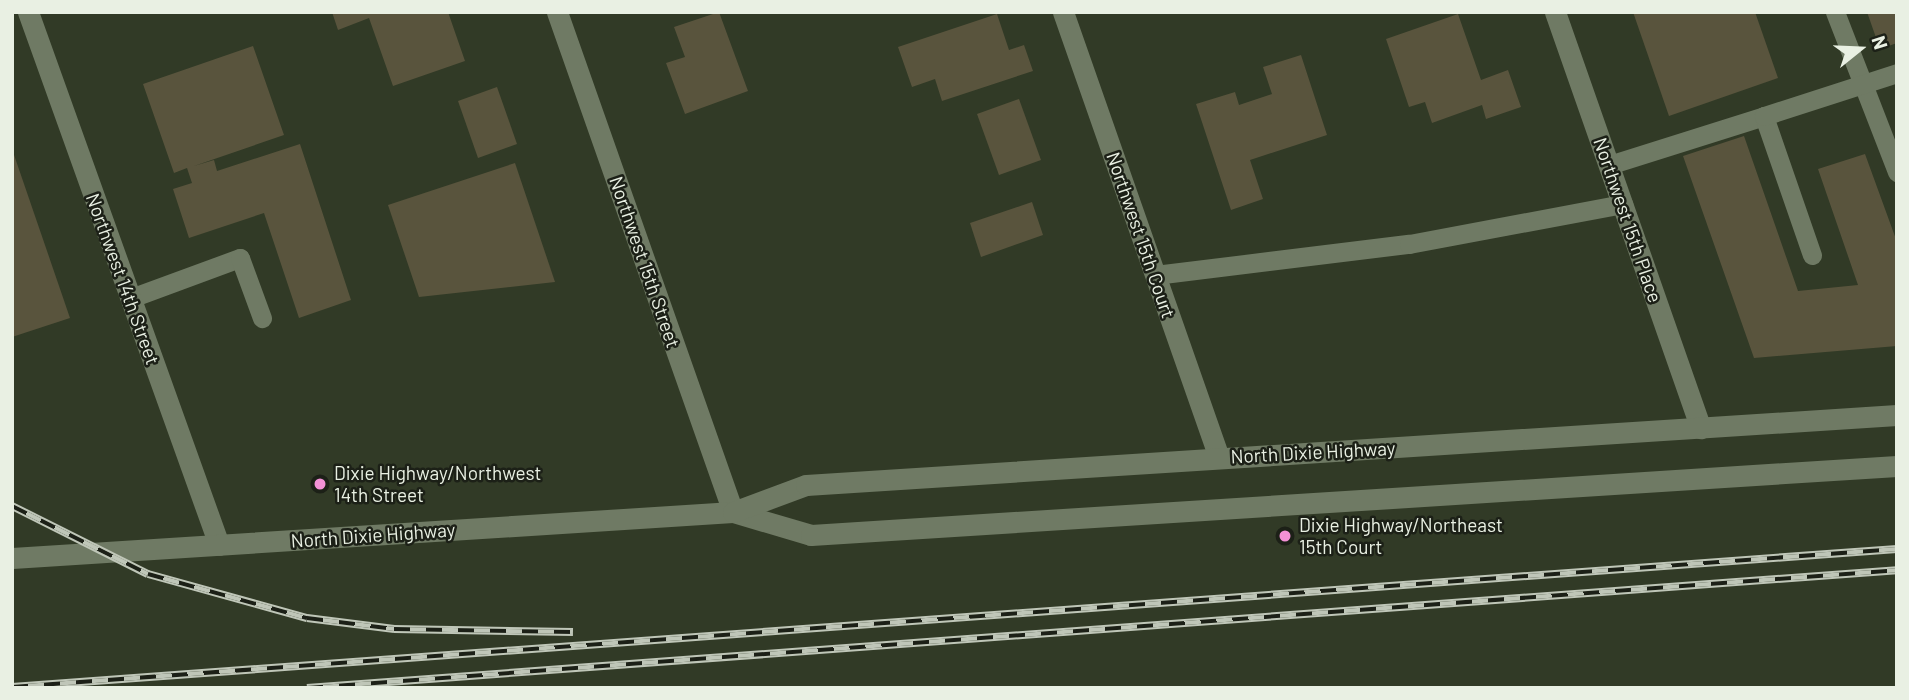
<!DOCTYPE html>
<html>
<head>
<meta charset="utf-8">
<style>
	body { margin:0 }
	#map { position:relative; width:1909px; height:700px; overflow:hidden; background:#313a26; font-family:Barlow,sans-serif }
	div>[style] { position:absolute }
	.building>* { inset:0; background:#59543d }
	.lane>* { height:19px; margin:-9.5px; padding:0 9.5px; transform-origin:9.5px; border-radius:9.5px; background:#6f7a64 }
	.street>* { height:21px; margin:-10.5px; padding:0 10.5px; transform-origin:10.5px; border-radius:10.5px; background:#6f7a64 }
	.secondary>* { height:21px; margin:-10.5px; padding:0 10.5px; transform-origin:10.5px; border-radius:10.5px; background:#6f7a64 }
	.rail>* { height:8px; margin-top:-4px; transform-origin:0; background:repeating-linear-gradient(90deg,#1c2017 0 16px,#bfc6b8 0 32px); box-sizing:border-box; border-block:2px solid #bfc6b8 }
	.dots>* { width:19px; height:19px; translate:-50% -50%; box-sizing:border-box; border:4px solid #1c2017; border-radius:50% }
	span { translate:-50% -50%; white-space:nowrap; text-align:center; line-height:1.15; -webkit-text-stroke:5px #1c2017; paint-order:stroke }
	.street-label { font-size:19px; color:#e9f0e3 }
	.poi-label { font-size:19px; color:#e9f0e3 }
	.left { translate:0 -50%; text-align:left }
	.frame { position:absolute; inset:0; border:14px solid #e9f0e3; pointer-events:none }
	.north { position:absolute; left:1825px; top:14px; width:70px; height:70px; -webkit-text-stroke:5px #1c2017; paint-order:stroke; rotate:72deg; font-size:19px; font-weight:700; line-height:28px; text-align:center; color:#e9f0e3 }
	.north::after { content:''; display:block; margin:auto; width:24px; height:32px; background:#e9f0e3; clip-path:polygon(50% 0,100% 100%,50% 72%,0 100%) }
</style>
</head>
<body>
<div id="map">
	<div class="building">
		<div style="clip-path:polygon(332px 12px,448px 12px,465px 61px,393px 86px,369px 18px,338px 30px)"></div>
		<div style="clip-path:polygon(719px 12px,748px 91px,685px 114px,666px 63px,685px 57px,674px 27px)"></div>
		<div style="clip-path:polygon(1633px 12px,1755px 12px,1778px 78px,1669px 116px)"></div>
		<div style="clip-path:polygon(1867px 12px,1897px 12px,1897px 43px,1880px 49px)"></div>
		<div style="clip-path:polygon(997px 14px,1009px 50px,1024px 45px,1033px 71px,942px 101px,935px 79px,912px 87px,898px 47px)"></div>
		<div style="clip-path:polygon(1458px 14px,1481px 80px,1508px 70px,1521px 107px,1486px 119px,1482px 105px,1432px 123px,1425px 102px,1409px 107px,1386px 39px)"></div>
		<div style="clip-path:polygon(253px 46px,284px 135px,194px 166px,214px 160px,217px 171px,300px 144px,351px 300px,299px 318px,264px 213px,189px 238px,173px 189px,192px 183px,187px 168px,174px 173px,143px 84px)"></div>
		<div style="clip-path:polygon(1301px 55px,1327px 135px,1250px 160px,1263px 199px,1231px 210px,1196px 104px,1235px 92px,1239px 105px,1272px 94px,1263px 67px)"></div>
		<div style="clip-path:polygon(497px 87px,517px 144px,478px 158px,458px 101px)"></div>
		<div style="clip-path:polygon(1019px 99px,1041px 160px,999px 175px,977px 114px)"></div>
		<div style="clip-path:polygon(1744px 136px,1798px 291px,1858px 285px,1818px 169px,1865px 154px,1897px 242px,1897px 346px,1754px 358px,1683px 156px)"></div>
		<div style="clip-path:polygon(12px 149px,70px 318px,12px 337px)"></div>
		<div style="clip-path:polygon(515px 163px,555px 282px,419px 297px,388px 205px)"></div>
		<div style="clip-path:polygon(1032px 202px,1043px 235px,981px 257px,970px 223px)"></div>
	</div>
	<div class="lane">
		<div style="left:1835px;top:12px;width:172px;rotate:68.8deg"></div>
		<div style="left:1609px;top:165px;width:163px;rotate:-17.5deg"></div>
		<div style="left:1812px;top:255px;width:147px;rotate:-109.1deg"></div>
		<div style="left:1764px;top:116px;width:140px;rotate:-17.9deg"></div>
		<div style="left:1155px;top:275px;width:256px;rotate:-7deg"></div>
		<div style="left:1409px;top:244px;width:218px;rotate:-10.6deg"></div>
		<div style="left:131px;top:298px;width:116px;rotate:-20.2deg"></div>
		<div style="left:240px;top:258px;width:64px;rotate:69.9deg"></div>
	</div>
	<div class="street">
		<div style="left:28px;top:12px;width:566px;rotate:70.28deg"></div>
		<div style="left:1063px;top:12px;width:472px;rotate:70.7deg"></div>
		<div style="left:1555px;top:12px;width:441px;rotate:70.7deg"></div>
	</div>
	<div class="secondary">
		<div style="left:557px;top:12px;width:530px;rotate:70.61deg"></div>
		<div style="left:733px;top:512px;width:81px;rotate:16.4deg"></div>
		<div style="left:811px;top:535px;width:1088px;rotate:-3.64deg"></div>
		<div style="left:12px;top:558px;width:722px;rotate:-3.65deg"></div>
		<div style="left:733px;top:512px;width:78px;rotate:-20.3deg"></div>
		<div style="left:806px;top:485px;width:1093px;rotate:-3.67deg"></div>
	</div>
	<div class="rail">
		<div style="left:12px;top:506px;width:152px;rotate:26.6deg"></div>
		<div style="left:148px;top:574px;width:165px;rotate:15.5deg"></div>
		<div style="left:307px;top:618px;width:88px;rotate:7.2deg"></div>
		<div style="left:394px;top:629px;width:179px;rotate:1deg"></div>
		<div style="left:12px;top:687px;width:1890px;rotate:-4.19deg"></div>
		<div style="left:307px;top:688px;width:1594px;rotate:-4.24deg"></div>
	</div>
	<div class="dots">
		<div style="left:320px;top:484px;background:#f391d6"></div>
		<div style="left:1285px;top:536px;background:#f391d6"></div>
	</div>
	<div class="street-label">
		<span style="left:1628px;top:220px;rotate:71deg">Northwest 15th Place</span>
		<span style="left:1141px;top:235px;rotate:71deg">Northwest 15th Court</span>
		<span style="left:645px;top:262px;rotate:71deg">Northwest 15th Street</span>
		<span style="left:123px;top:279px;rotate:70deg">Northwest 14th Street</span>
		<span style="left:1313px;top:452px;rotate:-3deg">North Dixie Highway</span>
		<span style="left:373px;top:535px;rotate:-4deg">North Dixie Highway</span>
	</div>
	<div class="poi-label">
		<span class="left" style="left:334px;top:484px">Dixie Highway/Northwest<br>14th Street</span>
		<span class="left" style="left:1299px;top:536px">Dixie Highway/Northeast<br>15th Court</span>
	</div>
	<div class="frame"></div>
	<div class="north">N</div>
</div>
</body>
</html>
